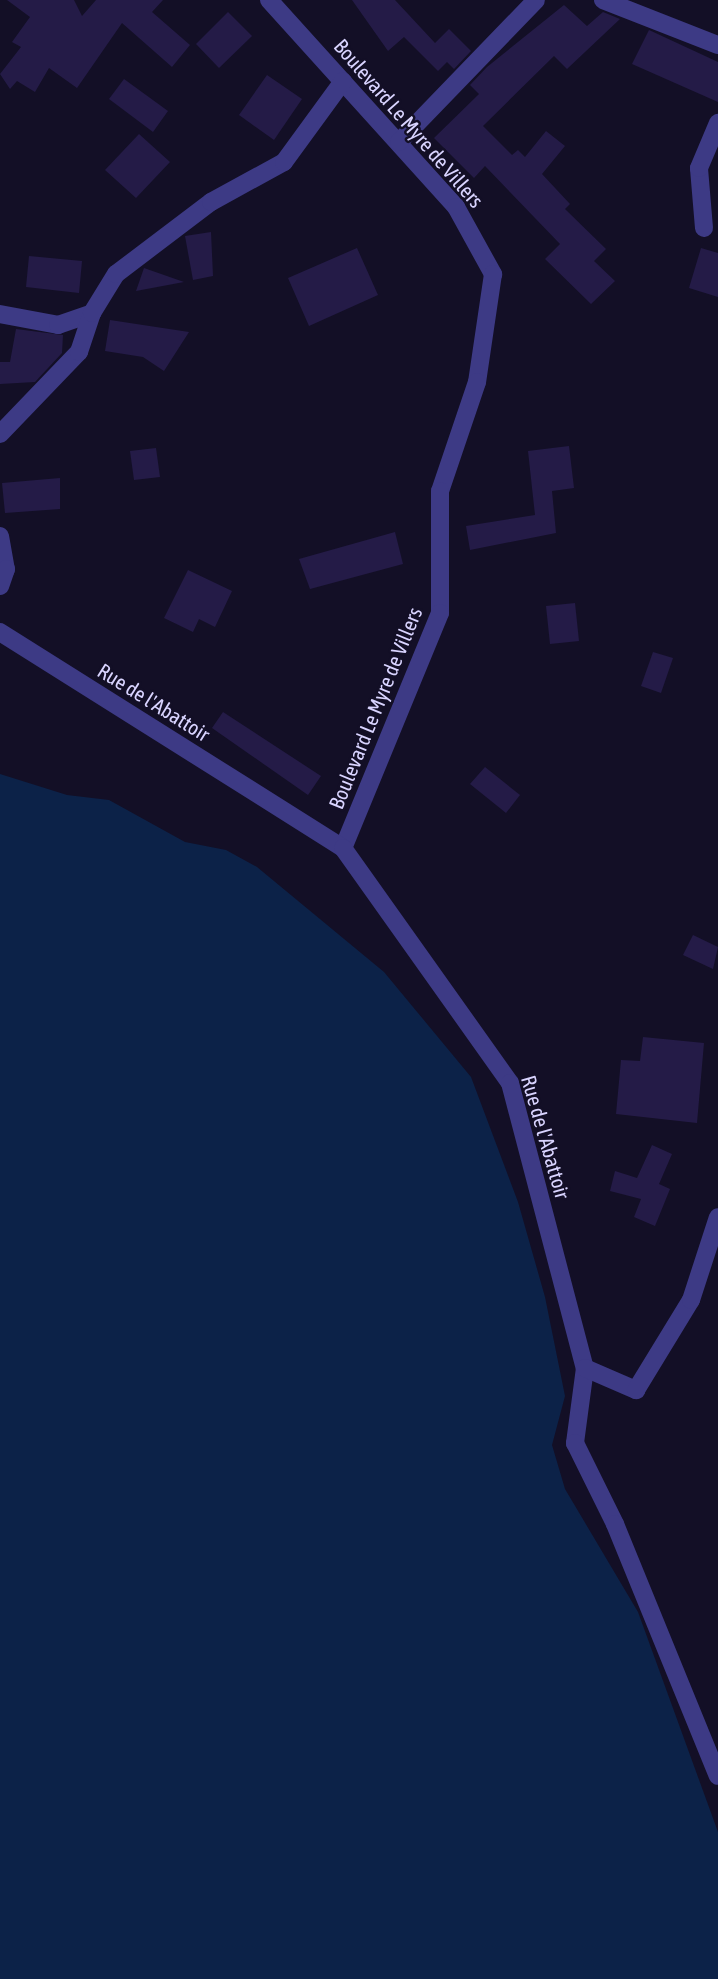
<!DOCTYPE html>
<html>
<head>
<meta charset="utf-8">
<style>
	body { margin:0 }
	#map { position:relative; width:718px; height:1979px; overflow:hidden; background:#130f26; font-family:"Asap Condensed",sans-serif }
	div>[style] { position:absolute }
	.water>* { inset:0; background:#0c2248 }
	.building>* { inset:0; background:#241b47 }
	.minor>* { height:18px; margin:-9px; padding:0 9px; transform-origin:9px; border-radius:9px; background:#3d3a85 }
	span { translate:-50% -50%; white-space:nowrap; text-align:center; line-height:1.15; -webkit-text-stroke:5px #130f26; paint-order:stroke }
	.street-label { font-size:21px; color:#d9d4ff }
</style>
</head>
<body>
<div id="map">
	<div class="water">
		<div style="clip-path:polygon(0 774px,67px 795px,109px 800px,185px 842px,226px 850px,257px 867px,384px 972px,471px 1077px,518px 1202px,545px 1297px,565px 1396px,552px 1445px,565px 1489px,638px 1612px,718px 1832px,718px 1979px,0 1979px)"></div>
	</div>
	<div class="building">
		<div style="clip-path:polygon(7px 0,74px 0,82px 16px,96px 0,163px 0,152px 12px,190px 45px,172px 67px,122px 23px,77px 88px,49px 68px,35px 92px,17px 81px,10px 89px,0 74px,21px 47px,12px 42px,30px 17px)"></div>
		<div style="clip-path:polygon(352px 0,395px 0,435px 43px,449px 29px,471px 51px,454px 69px,447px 62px,438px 71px,404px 37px,388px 51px)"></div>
		<div style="clip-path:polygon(564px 5px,587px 26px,603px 12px,620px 19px,567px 69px,554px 56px,483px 126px,512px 155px,518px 150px,525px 157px,546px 131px,565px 146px,542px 174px,570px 204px,565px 209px,606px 249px,594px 261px,615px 281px,591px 304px,545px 259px,560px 244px,485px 166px,474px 178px,434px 138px,479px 94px,470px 85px,487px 67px)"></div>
		<div style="clip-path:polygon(228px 12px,252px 36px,219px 68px,196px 44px)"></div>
		<div style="clip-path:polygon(649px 30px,718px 62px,718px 102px,632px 64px)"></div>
		<div style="clip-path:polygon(267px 75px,302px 99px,274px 140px,239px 115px)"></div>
		<div style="clip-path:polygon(124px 79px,168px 111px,153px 132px,109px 99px)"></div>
		<div style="clip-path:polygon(139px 134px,170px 162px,136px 198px,105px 170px)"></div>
		<div style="clip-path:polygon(211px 232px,213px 276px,193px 280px,185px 236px)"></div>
		<div style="clip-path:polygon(357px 248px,378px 295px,309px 326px,288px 278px)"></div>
		<div style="clip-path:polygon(701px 248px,718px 253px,718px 297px,689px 288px)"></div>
		<div style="clip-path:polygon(29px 256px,82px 261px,79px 293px,26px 287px)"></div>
		<div style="clip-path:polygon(144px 268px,184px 282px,136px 291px)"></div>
		<div style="clip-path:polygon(110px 320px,189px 332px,164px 371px,143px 357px,105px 351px)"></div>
		<div style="clip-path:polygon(16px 329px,63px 335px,62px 353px,35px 382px,0 384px,0 362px,10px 362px)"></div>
		<div style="clip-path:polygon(569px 446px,574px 488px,552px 491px,556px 533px,470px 550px,466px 526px,535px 515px,528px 451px)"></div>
		<div style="clip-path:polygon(156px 448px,160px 477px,134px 480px,130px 451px)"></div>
		<div style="clip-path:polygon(60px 478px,60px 509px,5px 513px,2px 483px)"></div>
		<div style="clip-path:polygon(395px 532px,403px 564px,310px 589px,299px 559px)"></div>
		<div style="clip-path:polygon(188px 570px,232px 591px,215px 627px,199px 619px,193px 632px,164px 618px)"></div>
		<div style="clip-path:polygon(575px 603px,579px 641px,550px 644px,546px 606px)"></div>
		<div style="clip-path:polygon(653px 652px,673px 658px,661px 693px,641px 686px)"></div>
		<div style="clip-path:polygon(223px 712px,321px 776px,308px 795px,212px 728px)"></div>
		<div style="clip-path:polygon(485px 767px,520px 795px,506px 813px,470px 784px)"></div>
		<div style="clip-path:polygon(693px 935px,718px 947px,713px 969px,683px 955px)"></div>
		<div style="clip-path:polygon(643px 1037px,704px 1043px,697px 1123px,616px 1114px,621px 1060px,640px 1061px)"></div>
		<div style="clip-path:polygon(652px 1145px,672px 1154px,659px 1184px,670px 1189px,655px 1226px,634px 1217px,641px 1199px,610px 1191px,615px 1171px,637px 1178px)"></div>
	</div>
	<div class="minor">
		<div style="left:269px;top:0;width:279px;rotate:47.9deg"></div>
		<div style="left:456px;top:207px;width:77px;rotate:61.1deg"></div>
		<div style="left:493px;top:274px;width:109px;rotate:98.4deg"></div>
		<div style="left:477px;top:382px;width:115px;rotate:108.7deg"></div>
		<div style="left:440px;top:491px;width:122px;rotate:90deg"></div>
		<div style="left:440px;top:613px;width:254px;rotate:112.4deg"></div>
		<div style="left:603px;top:0;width:123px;rotate:21.4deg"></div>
		<div style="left:399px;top:142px;width:197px;rotate:-46deg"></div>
		<div style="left:704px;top:228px;width:60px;rotate:-94.8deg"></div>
		<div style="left:699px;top:168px;width:49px;rotate:-67.1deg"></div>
		<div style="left:0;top:314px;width:59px;rotate:10.7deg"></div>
		<div style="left:58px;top:325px;width:36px;rotate:-19deg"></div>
		<div style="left:0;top:434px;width:114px;rotate:-46.1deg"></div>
		<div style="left:79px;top:352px;width:41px;rotate:-71.6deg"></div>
		<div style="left:92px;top:313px;width:46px;rotate:-58.4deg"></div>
		<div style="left:116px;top:274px;width:119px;rotate:-37.2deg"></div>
		<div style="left:211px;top:202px;width:83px;rotate:-28.7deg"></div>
		<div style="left:284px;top:162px;width:100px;rotate:-53.9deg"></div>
		<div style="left:0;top:536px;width:34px;rotate:80deg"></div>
		<div style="left:6px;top:569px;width:18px;rotate:109deg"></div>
		<div style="left:0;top:632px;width:405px;rotate:32.2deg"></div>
		<div style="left:343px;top:848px;width:288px;rotate:54.6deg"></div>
		<div style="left:510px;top:1083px;width:295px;rotate:75.3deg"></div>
		<div style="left:585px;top:1368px;width:76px;rotate:97.6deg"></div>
		<div style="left:575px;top:1443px;width:90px;rotate:63.7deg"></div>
		<div style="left:615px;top:1524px;width:272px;rotate:67.8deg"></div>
		<div style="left:585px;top:1368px;width:56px;rotate:23.3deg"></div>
		<div style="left:636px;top:1390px;width:105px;rotate:-58.6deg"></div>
		<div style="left:691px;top:1300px;width:87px;rotate:-72deg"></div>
	</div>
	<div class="street-label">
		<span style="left:409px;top:123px;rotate:49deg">Boulevard Le Myre de Villers</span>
		<span style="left:154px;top:702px;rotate:32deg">Rue de l'Abattoir</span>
		<span style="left:375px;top:708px;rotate:-68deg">Boulevard Le Myre de Villers</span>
		<span style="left:546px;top:1137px;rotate:74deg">Rue de l'Abattoir</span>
	</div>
</div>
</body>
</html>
